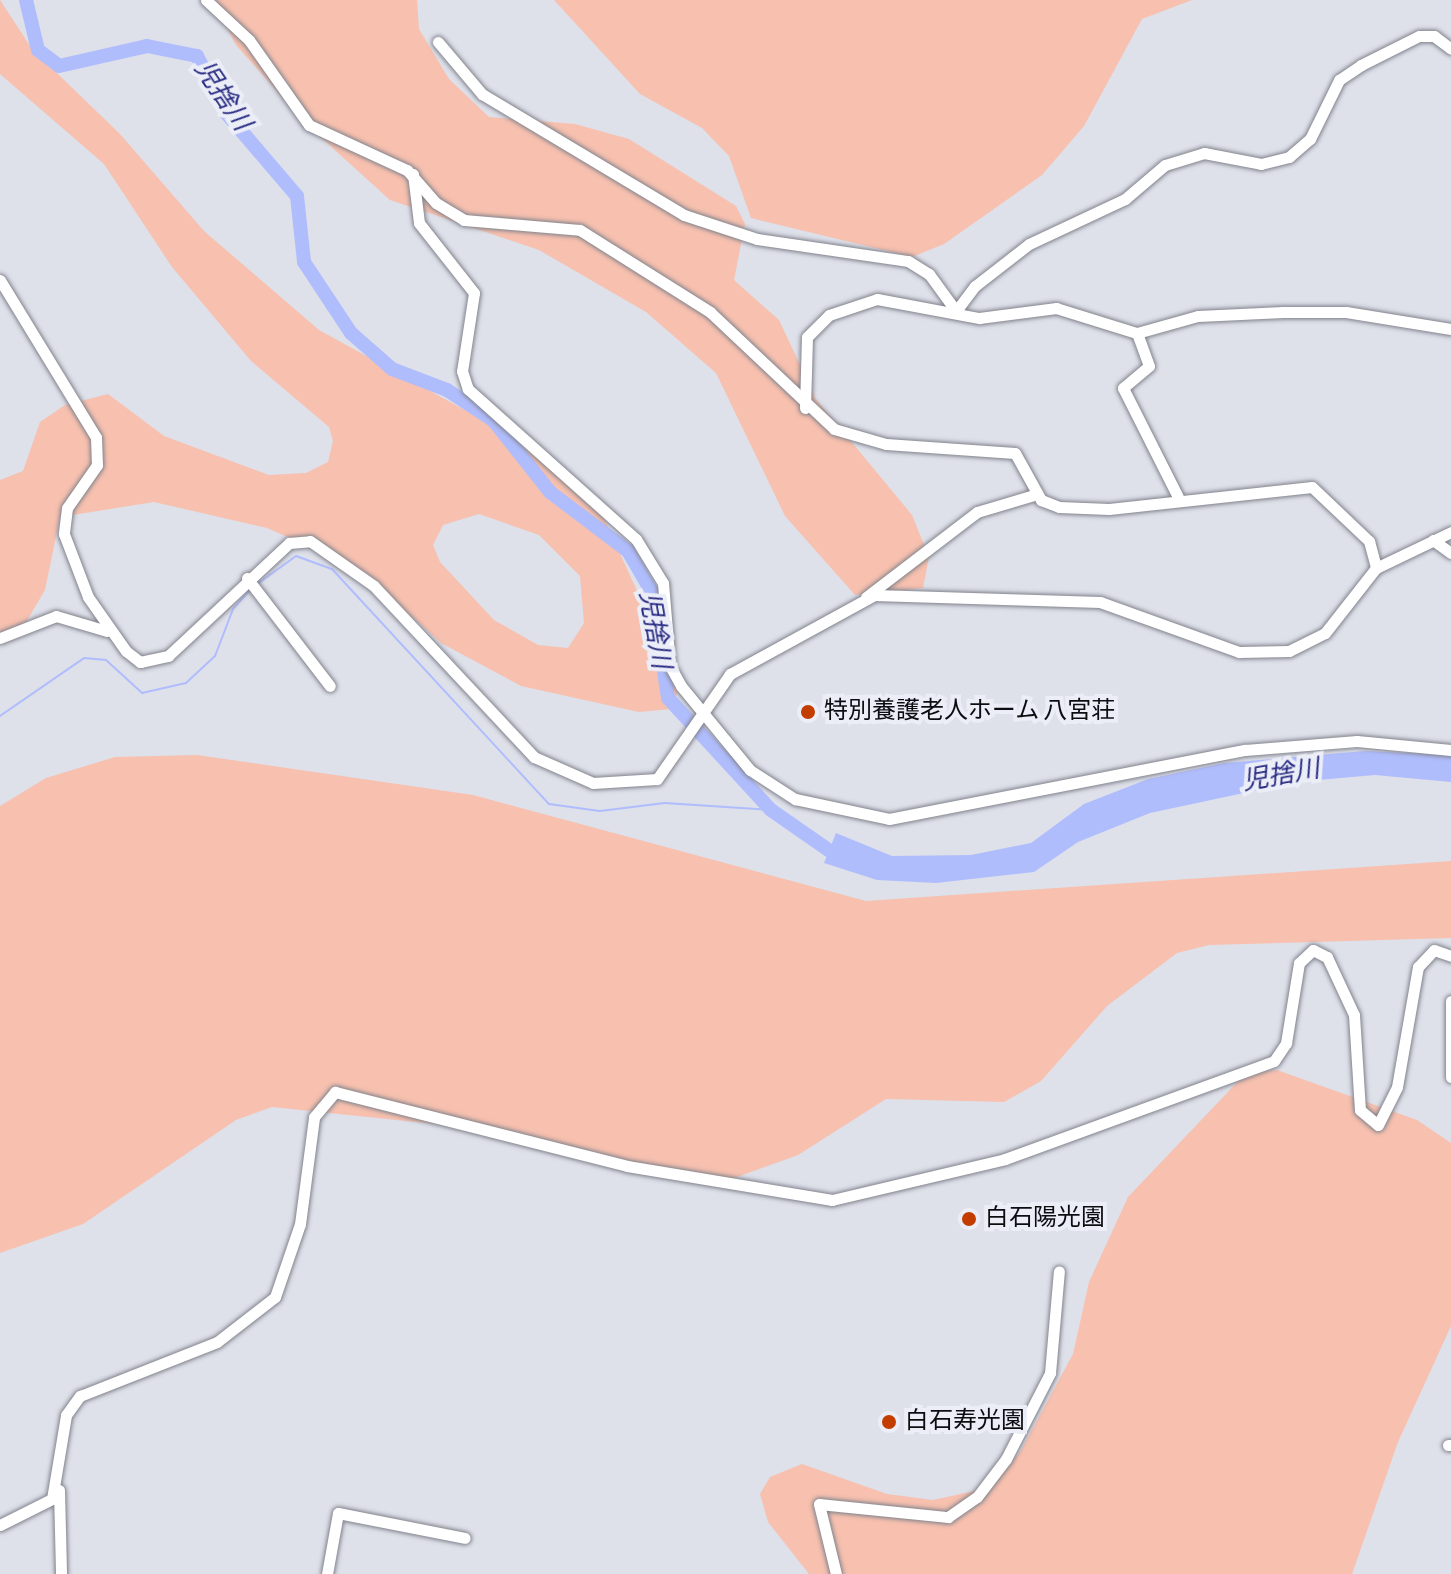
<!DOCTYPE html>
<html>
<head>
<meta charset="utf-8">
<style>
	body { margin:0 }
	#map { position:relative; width:1451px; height:1574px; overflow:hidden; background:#dee0ea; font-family:"Alegreya Sans","Noto Sans JP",sans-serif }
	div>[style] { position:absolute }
	.green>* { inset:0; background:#f7c0af }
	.water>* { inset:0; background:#b0bdfd }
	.stream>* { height:2px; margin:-1px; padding:0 1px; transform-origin:1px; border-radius:1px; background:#b0bdfd }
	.river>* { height:14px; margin:-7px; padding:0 7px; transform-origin:7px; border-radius:7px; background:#b0bdfd }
	.roads { filter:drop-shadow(0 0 2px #81838c) drop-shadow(0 0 2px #81838c) }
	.minor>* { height:11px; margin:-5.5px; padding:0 5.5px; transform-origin:5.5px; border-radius:5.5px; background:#fff }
	.dots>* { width:22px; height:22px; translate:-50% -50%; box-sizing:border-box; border:4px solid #ebedf7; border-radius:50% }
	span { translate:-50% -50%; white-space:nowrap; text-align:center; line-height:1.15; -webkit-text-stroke:8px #ebedf7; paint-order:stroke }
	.poi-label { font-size:24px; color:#0c0d10 }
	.left { translate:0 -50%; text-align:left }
	.water-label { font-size:26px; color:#292b83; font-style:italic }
</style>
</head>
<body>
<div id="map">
	<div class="green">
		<div style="clip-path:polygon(evenodd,0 0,32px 49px,120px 134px,204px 231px,319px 330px,547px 455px,595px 498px,680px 686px,671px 709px,639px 712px,521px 686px,441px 643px,357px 567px,267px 528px,154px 502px,60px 517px,45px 590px,22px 629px,0 639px,0 480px,23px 471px,40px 422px,65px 405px,108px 394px,164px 436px,269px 475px,306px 473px,328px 462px,333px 441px,329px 427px,251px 361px,172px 267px,104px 164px,0 74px,0 0,479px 514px,539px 535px,580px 576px,584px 623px,568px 648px,538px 645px,494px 620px,440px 562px,433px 545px,443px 525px,479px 514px)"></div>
		<div style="clip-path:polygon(212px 0,417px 0,419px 29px,449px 79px,489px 117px,575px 124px,629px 139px,736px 206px,745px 224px,734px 280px,779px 320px,816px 399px,912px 515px,929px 557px,923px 588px,855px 595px,785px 516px,716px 373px,646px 312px,539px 250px,390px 200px,306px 124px,236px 45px)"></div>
		<div style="clip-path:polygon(554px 0,1192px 0,1142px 19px,1084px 126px,1042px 175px,944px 244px,912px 257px,751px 218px,729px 156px,702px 128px,640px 94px)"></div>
		<div style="clip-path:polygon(197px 755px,473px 795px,866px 901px,1451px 861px,1451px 938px,1209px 945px,1177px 953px,1107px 1006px,1041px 1081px,1004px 1102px,886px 1099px,798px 1155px,729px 1180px,656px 1173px,454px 1126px,272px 1107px,236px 1120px,83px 1224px,0 1253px,0 806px,46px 778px,115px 757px)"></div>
		<div style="clip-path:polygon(1277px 1070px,1417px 1120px,1451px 1143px,1451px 1326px,1398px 1442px,1352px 1574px,809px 1574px,768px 1522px,760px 1494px,770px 1477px,802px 1464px,887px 1494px,933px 1500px,988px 1488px,1020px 1452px,1073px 1354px,1089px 1282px,1128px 1197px,1246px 1073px)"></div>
	</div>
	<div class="water">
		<div style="clip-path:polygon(1365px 751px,1451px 755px,1451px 782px,1375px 775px,1295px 782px,1150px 813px,1078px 842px,1034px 872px,936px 883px,877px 880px,824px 863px,836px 833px,892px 856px,971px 855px,1031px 843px,1084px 804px,1148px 779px,1224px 763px)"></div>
	</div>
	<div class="stream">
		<div style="left:256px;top:585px;width:49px;rotate:-35.9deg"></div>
		<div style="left:296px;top:556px;width:38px;rotate:20deg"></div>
		<div style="left:332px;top:569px;width:320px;rotate:47.3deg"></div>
		<div style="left:549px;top:804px;width:51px;rotate:7.8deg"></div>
		<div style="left:600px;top:811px;width:65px;rotate:-7deg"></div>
		<div style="left:665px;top:803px;width:106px;rotate:3.8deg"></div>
		<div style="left:0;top:716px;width:102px;rotate:-34.6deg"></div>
		<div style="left:84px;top:658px;width:22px;rotate:5deg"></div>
		<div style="left:106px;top:660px;width:49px;rotate:42.5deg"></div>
		<div style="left:142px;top:693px;width:45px;rotate:-12.8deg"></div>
		<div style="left:186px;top:683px;width:40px;rotate:-43deg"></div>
		<div style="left:215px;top:656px;width:50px;rotate:-69deg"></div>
		<div style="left:233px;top:609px;width:27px;rotate:-48deg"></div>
	</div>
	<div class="river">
		<div style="left:26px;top:0;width:51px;rotate:76.5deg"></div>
		<div style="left:38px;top:50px;width:26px;rotate:37deg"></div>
		<div style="left:59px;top:66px;width:90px;rotate:-12.8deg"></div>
		<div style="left:147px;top:46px;width:51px;rotate:11.3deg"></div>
		<div style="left:197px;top:56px;width:64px;rotate:63deg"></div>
		<div style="left:226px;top:113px;width:109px;rotate:49.5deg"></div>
		<div style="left:297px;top:196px;width:66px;rotate:83.9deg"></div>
		<div style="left:304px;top:262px;width:85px;rotate:56.5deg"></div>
		<div style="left:351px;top:333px;width:55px;rotate:41.3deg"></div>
		<div style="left:392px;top:369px;width:59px;rotate:20.9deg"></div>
		<div style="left:447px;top:390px;width:55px;rotate:33.1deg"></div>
		<div style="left:493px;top:420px;width:92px;rotate:51.6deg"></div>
		<div style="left:550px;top:492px;width:98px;rotate:37.1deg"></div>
		<div style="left:628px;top:551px;width:48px;rotate:59.7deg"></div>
		<div style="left:652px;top:592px;width:107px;rotate:81.4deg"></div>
		<div style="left:668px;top:698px;width:152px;rotate:47.4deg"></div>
		<div style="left:771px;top:810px;width:88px;rotate:34.8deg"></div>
	</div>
	<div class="roads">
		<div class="minor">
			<div style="left:206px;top:0;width:59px;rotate:42.9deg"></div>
			<div style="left:249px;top:40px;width:104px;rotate:54.8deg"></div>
			<div style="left:309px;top:125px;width:108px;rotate:24.7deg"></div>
			<div style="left:407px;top:170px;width:44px;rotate:48.7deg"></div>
			<div style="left:436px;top:203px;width:33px;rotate:31deg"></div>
			<div style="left:464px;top:220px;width:116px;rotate:4.9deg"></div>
			<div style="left:580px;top:230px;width:154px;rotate:32.2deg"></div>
			<div style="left:710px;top:312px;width:170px;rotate:43.3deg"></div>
			<div style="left:834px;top:429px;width:54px;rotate:16.1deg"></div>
			<div style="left:886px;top:444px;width:129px;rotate:4deg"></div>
			<div style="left:1015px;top:453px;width:54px;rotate:61deg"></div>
			<div style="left:1041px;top:500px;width:19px;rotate:21deg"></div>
			<div style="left:1059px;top:507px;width:50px;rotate:2.3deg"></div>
			<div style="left:1109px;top:509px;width:204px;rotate:-6.2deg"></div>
			<div style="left:1312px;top:487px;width:79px;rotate:43.5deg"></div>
			<div style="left:1369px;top:541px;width:28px;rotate:75deg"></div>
			<div style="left:438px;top:42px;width:68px;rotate:49.8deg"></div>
			<div style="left:482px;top:94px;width:235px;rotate:30.9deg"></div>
			<div style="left:684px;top:215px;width:77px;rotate:18.2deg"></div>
			<div style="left:757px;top:239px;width:153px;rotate:8.3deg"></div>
			<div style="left:908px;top:261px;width:25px;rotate:32deg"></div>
			<div style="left:929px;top:274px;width:46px;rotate:53.9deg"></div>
			<div style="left:413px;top:174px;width:49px;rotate:83deg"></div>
			<div style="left:419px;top:223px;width:89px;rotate:51.8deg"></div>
			<div style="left:474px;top:293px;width:79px;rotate:98.7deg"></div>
			<div style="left:462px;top:371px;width:19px;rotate:72deg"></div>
			<div style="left:468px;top:389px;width:225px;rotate:41.8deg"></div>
			<div style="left:636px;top:539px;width:52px;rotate:58.5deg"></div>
			<div style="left:663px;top:583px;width:83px;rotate:85.2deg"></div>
			<div style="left:670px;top:666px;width:23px;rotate:61deg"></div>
			<div style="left:681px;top:686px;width:109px;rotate:50.6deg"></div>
			<div style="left:750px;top:770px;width:54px;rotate:32.8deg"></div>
			<div style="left:795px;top:799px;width:96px;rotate:12deg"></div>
			<div style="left:889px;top:819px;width:363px;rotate:-11deg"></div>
			<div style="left:1245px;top:750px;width:112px;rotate:-4.6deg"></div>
			<div style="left:1357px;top:741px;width:94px;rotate:5.5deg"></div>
			<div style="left:0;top:280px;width:184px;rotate:58.6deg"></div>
			<div style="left:96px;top:437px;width:28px;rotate:88deg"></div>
			<div style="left:97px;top:465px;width:52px;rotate:124.9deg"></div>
			<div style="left:67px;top:508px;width:26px;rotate:97deg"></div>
			<div style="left:64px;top:534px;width:67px;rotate:69.1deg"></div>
			<div style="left:88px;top:597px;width:66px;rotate:54.9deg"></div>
			<div style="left:126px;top:651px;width:18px;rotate:38deg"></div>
			<div style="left:140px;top:662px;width:29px;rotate:-12deg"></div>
			<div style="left:168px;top:656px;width:166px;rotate:-43deg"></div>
			<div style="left:289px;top:543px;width:21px;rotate:-5deg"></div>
			<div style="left:310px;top:541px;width:78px;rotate:35.1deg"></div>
			<div style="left:374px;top:586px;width:234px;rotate:46.9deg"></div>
			<div style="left:534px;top:757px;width:64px;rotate:23.8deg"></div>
			<div style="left:593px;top:783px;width:64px;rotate:-3.6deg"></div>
			<div style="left:657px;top:779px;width:128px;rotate:-55.2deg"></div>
			<div style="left:730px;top:674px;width:164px;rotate:-28.7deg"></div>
			<div style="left:874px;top:595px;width:226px;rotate:1.8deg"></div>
			<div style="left:1100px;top:602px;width:148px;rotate:19.8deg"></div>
			<div style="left:1239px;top:652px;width:50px;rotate:-1.1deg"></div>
			<div style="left:1289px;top:651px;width:40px;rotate:-26.6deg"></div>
			<div style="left:1325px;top:633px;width:83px;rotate:-51.9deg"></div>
			<div style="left:1376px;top:568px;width:83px;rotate:-25.6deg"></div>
			<div style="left:956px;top:311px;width:31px;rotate:-53deg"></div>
			<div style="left:975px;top:286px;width:68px;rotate:-37.9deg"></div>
			<div style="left:1029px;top:244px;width:106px;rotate:-25.1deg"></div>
			<div style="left:1125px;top:199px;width:52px;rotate:-40.4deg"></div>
			<div style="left:1165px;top:165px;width:41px;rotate:-17.1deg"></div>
			<div style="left:1204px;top:153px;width:58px;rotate:10.9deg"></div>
			<div style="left:1261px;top:164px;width:29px;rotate:-14deg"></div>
			<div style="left:1289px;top:157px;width:28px;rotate:-41deg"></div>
			<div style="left:1310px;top:139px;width:66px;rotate:-63.8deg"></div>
			<div style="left:1339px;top:80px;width:27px;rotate:-34deg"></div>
			<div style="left:1361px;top:65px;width:65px;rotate:-26.6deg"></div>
			<div style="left:1419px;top:36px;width:15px"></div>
			<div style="left:1434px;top:36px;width:21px;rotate:37deg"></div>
			<div style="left:1137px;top:333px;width:35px;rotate:70deg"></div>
			<div style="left:1149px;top:366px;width:34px;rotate:140deg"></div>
			<div style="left:1123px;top:388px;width:122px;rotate:63.2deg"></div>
			<div style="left:805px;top:408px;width:71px;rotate:-88.4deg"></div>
			<div style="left:807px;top:337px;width:31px;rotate:-45deg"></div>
			<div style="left:829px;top:315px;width:51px;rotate:-18.4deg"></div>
			<div style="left:877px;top:299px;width:104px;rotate:10.6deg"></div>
			<div style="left:979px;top:318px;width:78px;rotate:-7.4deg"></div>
			<div style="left:1056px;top:308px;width:85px;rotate:17.2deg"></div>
			<div style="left:1137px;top:333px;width:63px;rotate:-15.6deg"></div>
			<div style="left:1198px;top:316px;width:85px;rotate:-2.7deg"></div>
			<div style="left:1283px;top:312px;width:63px"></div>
			<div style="left:1346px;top:312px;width:106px;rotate:9.2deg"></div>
			<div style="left:1433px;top:540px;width:22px;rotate:36deg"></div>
			<div style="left:247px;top:578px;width:136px;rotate:52.5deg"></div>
			<div style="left:866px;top:597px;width:140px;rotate:-37.4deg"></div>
			<div style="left:977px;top:512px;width:63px;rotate:-16.7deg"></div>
			<div style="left:0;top:638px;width:60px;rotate:-21.4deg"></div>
			<div style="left:56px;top:616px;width:53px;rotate:16.4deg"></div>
			<div style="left:1451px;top:1001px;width:76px;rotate:90deg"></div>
			<div style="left:1448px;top:1445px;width:3px"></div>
			<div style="left:59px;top:1490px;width:84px;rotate:88.6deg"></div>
			<div style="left:0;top:1525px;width:58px;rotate:-26.6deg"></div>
			<div style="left:52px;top:1499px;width:85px;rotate:-80.5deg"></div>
			<div style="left:66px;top:1415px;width:24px;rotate:-54deg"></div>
			<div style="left:80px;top:1396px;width:147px;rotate:-21.5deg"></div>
			<div style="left:217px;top:1342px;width:73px;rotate:-37.8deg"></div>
			<div style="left:275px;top:1297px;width:77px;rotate:-71.1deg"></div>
			<div style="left:300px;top:1224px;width:108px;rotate:-82.5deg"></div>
			<div style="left:314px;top:1117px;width:33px;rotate:-50deg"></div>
			<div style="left:335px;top:1092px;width:301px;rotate:14.2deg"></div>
			<div style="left:627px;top:1166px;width:208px;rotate:9.4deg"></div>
			<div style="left:832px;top:1200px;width:178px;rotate:-13.3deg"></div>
			<div style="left:1005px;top:1159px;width:286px;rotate:-20deg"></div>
			<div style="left:1274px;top:1061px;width:22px;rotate:-56deg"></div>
			<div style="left:1286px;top:1043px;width:81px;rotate:-80.8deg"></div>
			<div style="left:1299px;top:963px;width:19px;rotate:-43deg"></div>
			<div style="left:1313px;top:950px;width:16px;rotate:27deg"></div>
			<div style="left:1327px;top:957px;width:64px;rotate:65deg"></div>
			<div style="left:1354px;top:1015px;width:95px;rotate:86.4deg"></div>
			<div style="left:1360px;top:1110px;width:23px;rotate:40deg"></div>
			<div style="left:1378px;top:1125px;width:42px;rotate:-63.4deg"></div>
			<div style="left:1397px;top:1087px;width:122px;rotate:-80.1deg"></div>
			<div style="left:1418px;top:967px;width:23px;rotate:-47deg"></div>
			<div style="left:1434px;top:950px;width:18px;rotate:19deg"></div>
			<div style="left:327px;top:1574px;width:62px;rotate:-79.8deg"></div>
			<div style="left:338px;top:1513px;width:129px;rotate:11.1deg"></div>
			<div style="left:836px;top:1574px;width:72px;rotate:-103.7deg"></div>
			<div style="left:819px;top:1504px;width:130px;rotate:5.8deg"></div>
			<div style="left:948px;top:1517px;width:35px;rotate:-35deg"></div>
			<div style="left:977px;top:1497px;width:48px;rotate:-52.7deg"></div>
			<div style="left:1006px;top:1459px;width:97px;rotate:-62.9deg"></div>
			<div style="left:1050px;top:1373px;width:102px;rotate:-85deg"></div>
		</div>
	</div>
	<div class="dots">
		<div style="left:808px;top:712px;background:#c33d00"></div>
		<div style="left:969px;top:1219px;background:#c33d00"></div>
		<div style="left:889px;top:1422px;background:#c33d00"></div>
	</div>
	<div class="poi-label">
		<span class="left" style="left:824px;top:712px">特別養護老人ホーム 八宮荘</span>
		<span class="left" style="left:985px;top:1219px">白石陽光園</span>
		<span class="left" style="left:905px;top:1422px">白石寿光園</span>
	</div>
	<div class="water-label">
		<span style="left:222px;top:96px;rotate:56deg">児捨川</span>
		<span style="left:654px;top:630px;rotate:80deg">児捨川</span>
		<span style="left:1281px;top:776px;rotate:-10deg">児捨川</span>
	</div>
</div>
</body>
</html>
